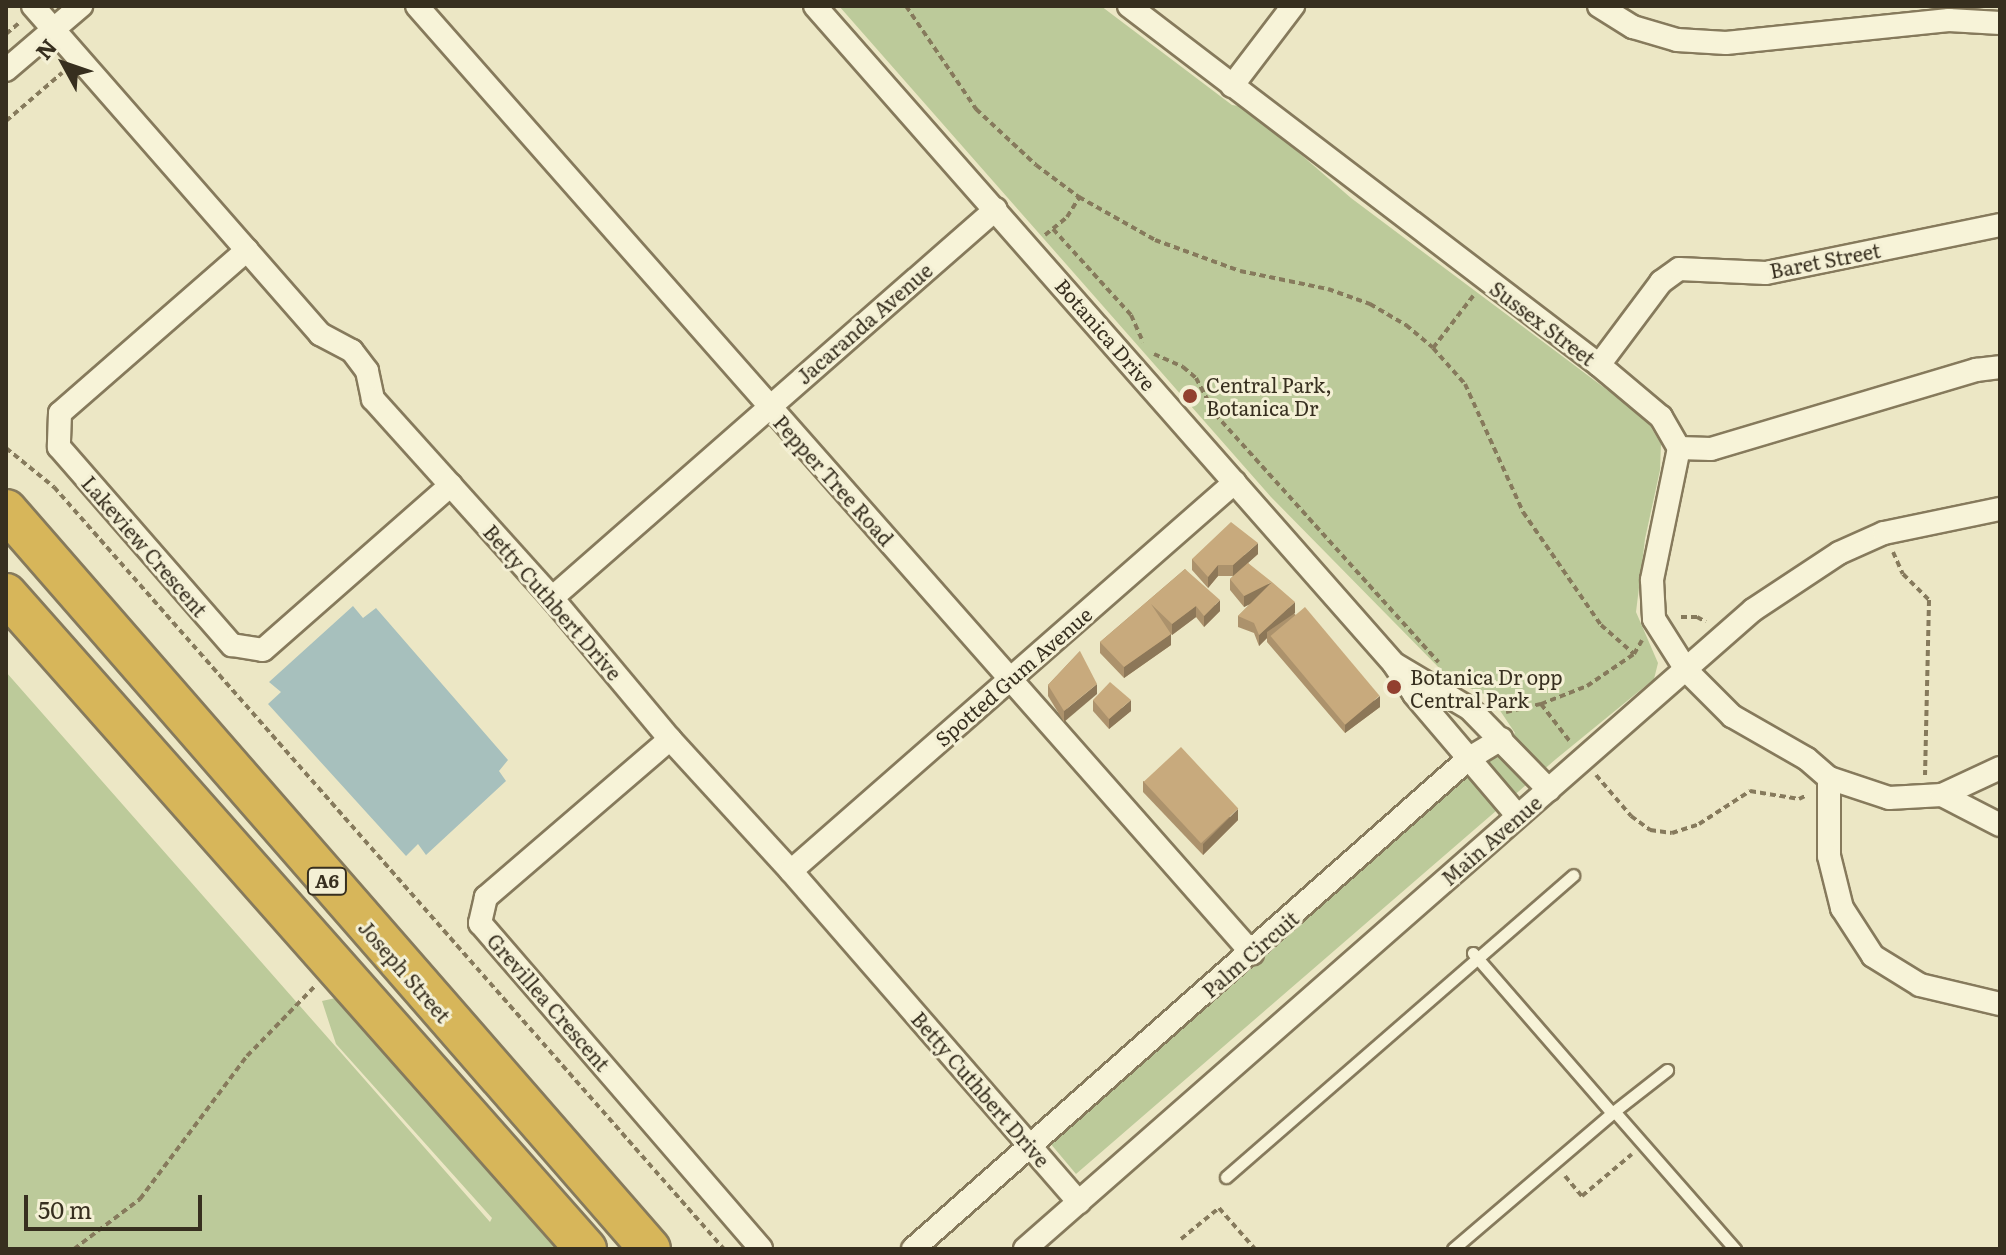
<!DOCTYPE html>
<html>
<head>
<meta charset="utf-8">
<style>
  body { margin:0 }
  #map { position:relative; width:2006px; height:1255px; overflow:hidden; background:#ece7c5; font-family:Literata,serif }
  div>[style] { position:absolute }
  .green>* { inset:0; background:#bcca9a }
  .water>* { inset:0; background:#a7c0bd }
  .path>* { height:4px; margin-top:-2px; transform-origin:0; background:repeating-linear-gradient(90deg,#867a5c 0 6px,transparent 0 10px) }
  .roads { filter:drop-shadow(2px 0 #867a5c) drop-shadow(-2px 0 #867a5c) drop-shadow(0 2px #867a5c) drop-shadow(0 -2px #867a5c) }
  .lane>* { height:11px; margin:-5.5px; padding:0 5.5px; transform-origin:5.5px; border-radius:5.5px; background:#f7f3d8 }
  .street>* { height:22px; margin:-11px; padding:0 11px; transform-origin:11px; border-radius:11px; background:#f7f3d8 }
  .highway>* { height:40px; margin:-20px; padding:0 20px; transform-origin:20px; border-radius:20px; background:#d7b65a }
  .wall>* { inset:0; background:#ac926c }
  .shaded-wall>* { inset:0; background:#8c7758 }
  .building>* { inset:0; background:#c8aa7d; transform-origin:0 0 }
  .dots>* { width:22px; height:22px; translate:-50% -50%; box-sizing:border-box; border:4px solid #f4f0d5; border-radius:50% }
  span { translate:-50% -50%; white-space:nowrap; text-align:center; line-height:1.15; -webkit-text-stroke:6px #f4f0d5; paint-order:stroke }
  .shield-label span { padding:2px 6px; background:#f4f0d5; border:2px solid; border-radius:6px; -webkit-text-stroke-width:0 }
  .shield-label { font-size:18px; color:#372f1f; font-weight:700 }
  .street-label { font-size:20px; color:#372f1f }
  .poi-label { font-size:20px; color:#372f1f }
  .left { translate:0 -50%; text-align:left }
  .frame { position:absolute; inset:0; border:8px solid #372f1f; pointer-events:none }
  .north { position:absolute; left:24px; top:24px; width:80px; height:80px; -webkit-text-stroke:6px #f4f0d5; paint-order:stroke; rotate:310deg; font-size:22px; font-weight:700; line-height:32px; text-align:center; color:#372f1f }
  .north::after { content:''; display:block; margin:auto; width:28px; height:36px; background:#372f1f; clip-path:polygon(50% 0,100% 100%,50% 72%,0 100%) }
  .scale { position:absolute; left:24px; top:1195px; width:178px; height:36px; box-sizing:border-box; border:4px solid #372f1f; border-top:0; padding-left:10px; font-size:24px; line-height:28px; white-space:nowrap; color:#372f1f; -webkit-text-stroke:6px #f4f0d5; paint-order:stroke }
</style>
</head>
<body>
<div id="map">
  <div class="green">
    <i style="clip-path:polygon(839px 6px,1101px 6px,1232px 105px,1246px 107px,1351px 198px,1646px 419px,1661px 444px,1660px 470px,1645px 539px,1636px 612px,1658px 663px,1654px 679px,1556px 759px,1076px 1174px,1050px 1143px,1515px 733px,1491px 697px,1451px 680px,1271px 497px)"></i>
    <i style="clip-path:polygon(6px 672px,490px 1222px,492px 1218px,336px 1044px,322px 1001px,340px 997px,566px 1249px,6px 1249px)"></i>
  </div>
  <div class="water">
    <i style="clip-path:polygon(353px 606px,363px 618px,376px 608px,508px 760px,499px 771px,506px 781px,426px 855px,418px 844px,406px 856px,268px 704px,281px 692px,269px 682px)"></i>
  </div>
  <div class="path">
    <i style="left:906px;top:6px;width:125px;rotate:55.8deg"></i>
    <i style="left:976px;top:109px;width:82px;rotate:43deg"></i>
    <i style="left:1036px;top:165px;width:54px;rotate:36.7deg"></i>
    <i style="left:1079px;top:197px;width:87px;rotate:29.5deg"></i>
    <i style="left:1155px;top:240px;width:90px;rotate:20deg"></i>
    <i style="left:1240px;top:271px;width:90px;rotate:11.6deg"></i>
    <i style="left:1328px;top:289px;width:45px;rotate:19.7deg"></i>
    <i style="left:1370px;top:304px;width:42px;rotate:30.3deg"></i>
    <i style="left:1406px;top:325px;width:35px;rotate:40deg"></i>
    <i style="left:1433px;top:348px;width:48px;rotate:48.4deg"></i>
    <i style="left:1465px;top:384px;width:141px;rotate:65.6deg"></i>
    <i style="left:1523px;top:512px;width:137px;rotate:55.4deg"></i>
    <i style="left:1601px;top:625px;width:44px;rotate:41.3deg"></i>
    <i style="left:6px;top:34px;width:17px;rotate:-40deg"></i>
    <i style="left:6px;top:121px;width:74px;rotate:-40.6deg"></i>
    <i style="left:1053px;top:229px;width:116px;rotate:47.8deg"></i>
    <i style="left:1131px;top:315px;width:30px;rotate:66deg"></i>
    <i style="left:1045px;top:235px;width:28px;rotate:-39deg"></i>
    <i style="left:1067px;top:217px;width:22px;rotate:-58deg"></i>
    <i style="left:1433px;top:348px;width:66px;rotate:-52.4deg"></i>
    <i style="left:1154px;top:354px;width:32px;rotate:24deg"></i>
    <i style="left:1183px;top:367px;width:17px;rotate:40deg"></i>
    <i style="left:1196px;top:378px;width:41px;rotate:62.2deg"></i>
    <i style="left:1215px;top:414px;width:334px;rotate:48deg"></i>
    <i style="left:6px;top:448px;width:62px;rotate:39.1deg"></i>
    <i style="left:54px;top:487px;width:1015px;rotate:48.68deg"></i>
    <i style="left:1893px;top:552px;width:24px;rotate:66deg"></i>
    <i style="left:1903px;top:574px;width:37px;rotate:45deg"></i>
    <i style="left:1929px;top:600px;width:175px;rotate:91.3deg"></i>
    <i style="left:1681px;top:617px;width:16px"></i>
    <i style="left:1697px;top:617px;width:10px;rotate:29deg"></i>
    <i style="left:1541px;top:704px;width:49px;rotate:52.4deg"></i>
    <i style="left:1506px;top:712px;width:36px;rotate:-13deg"></i>
    <i style="left:1541px;top:704px;width:49px;rotate:-21.4deg"></i>
    <i style="left:1587px;top:686px;width:57px;rotate:-34.2deg"></i>
    <i style="left:1634px;top:654px;width:16px;rotate:-60deg"></i>
    <i style="left:1596px;top:775px;width:54px;rotate:49.5deg"></i>
    <i style="left:1631px;top:816px;width:24px;rotate:36deg"></i>
    <i style="left:1650px;top:830px;width:22px;rotate:8deg"></i>
    <i style="left:1672px;top:833px;width:28px;rotate:-18deg"></i>
    <i style="left:1699px;top:824px;width:61px;rotate:-32.9deg"></i>
    <i style="left:1750px;top:791px;width:50px;rotate:9.3deg"></i>
    <i style="left:1799px;top:799px;width:9px;rotate:-27deg"></i>
    <i style="left:1565px;top:1176px;width:26px;rotate:50deg"></i>
    <i style="left:1582px;top:1196px;width:65px;rotate:-40deg"></i>
    <i style="left:1181px;top:1239px;width:49px;rotate:-39.2deg"></i>
    <i style="left:1219px;top:1208px;width:55px;rotate:48.7deg"></i>
    <i style="left:74px;top:1249px;width:83px;rotate:-37.1deg"></i>
    <i style="left:140px;top:1199px;width:179px;rotate:-53.2deg"></i>
    <i style="left:247px;top:1056px;width:96px;rotate:-45.8deg"></i>
  </div>
  <div class="roads">
    <div class="lane">
      <i style="left:1614px;top:1111px;width:184px;rotate:48.8deg"></i>
      <i style="left:1612px;top:1113px;width:70px;rotate:-38deg"></i>
      <i style="left:1226px;top:1177px;width:460px;rotate:-41deg"></i>
      <i style="left:1453px;top:1249px;width:209px;rotate:-40.5deg"></i>
      <i style="left:1612px;top:1113px;width:212px;rotate:-131deg"></i>
    </div>
    <div class="street">
      <i style="left:33px;top:6px;width:436px;rotate:48.8deg"></i>
      <i style="left:320px;top:334px;width:36px;rotate:28deg"></i>
      <i style="left:352px;top:351px;width:25px;rotate:53deg"></i>
      <i style="left:367px;top:371px;width:29px;rotate:78deg"></i>
      <i style="left:373px;top:399px;width:268px;rotate:48deg"></i>
      <i style="left:552px;top:598px;width:184px;rotate:50.1deg"></i>
      <i style="left:670px;top:739px;width:179px;rotate:47.5deg"></i>
      <i style="left:791px;top:871px;width:439px;rotate:49deg"></i>
      <i style="left:417px;top:6px;width:1263px;rotate:48.6deg"></i>
      <i style="left:815px;top:6px;width:876px;rotate:48.65deg"></i>
      <i style="left:1394px;top:664px;width:36px;rotate:56deg"></i>
      <i style="left:1414px;top:694px;width:160px;rotate:49.6deg"></i>
      <i style="left:1129px;top:6px;width:591px;rotate:37.37deg"></i>
      <i style="left:1599px;top:365px;width:81px;rotate:40deg"></i>
      <i style="left:1661px;top:417px;width:36px;rotate:60deg"></i>
      <i style="left:1599px;top:6px;width:40px;rotate:32deg"></i>
      <i style="left:1633px;top:27px;width:46px;rotate:16.5deg"></i>
      <i style="left:1677px;top:40px;width:49px;rotate:3.5deg"></i>
      <i style="left:1726px;top:43px;width:224px;rotate:-5.9deg"></i>
      <i style="left:1949px;top:20px;width:51px;rotate:3.4deg"></i>
      <i style="left:6px;top:70px;width:99px;rotate:-40.5deg"></i>
      <i style="left:1232px;top:86px;width:101px;rotate:-52.7deg"></i>
      <i style="left:247px;top:250px;width:248px;rotate:138.9deg"></i>
      <i style="left:60px;top:413px;width:34px;rotate:92deg"></i>
      <i style="left:59px;top:447px;width:263px;rotate:48.9deg"></i>
      <i style="left:232px;top:645px;width:31px;rotate:9deg"></i>
      <i style="left:263px;top:650px;width:250px;rotate:-41.3deg"></i>
      <i style="left:1599px;top:365px;width:104px;rotate:-53.2deg"></i>
      <i style="left:1661px;top:282px;width:22px;rotate:-36deg"></i>
      <i style="left:1679px;top:269px;width:87px;rotate:2.6deg"></i>
      <i style="left:1766px;top:273px;width:239px;rotate:-11.6deg"></i>
      <i style="left:1679px;top:448px;width:135px;rotate:101.6deg"></i>
      <i style="left:1652px;top:580px;width:39px;rotate:87deg"></i>
      <i style="left:1654px;top:619px;width:62px;rotate:57.6deg"></i>
      <i style="left:1687px;top:671px;width:64px;rotate:45deg"></i>
      <i style="left:1732px;top:716px;width:86px;rotate:29.8deg"></i>
      <i style="left:1807px;top:759px;width:29px;rotate:41deg"></i>
      <i style="left:1829px;top:778px;width:63px;rotate:18.4deg"></i>
      <i style="left:1889px;top:798px;width:53px;rotate:-3.2deg"></i>
      <i style="left:1942px;top:795px;width:64px;rotate:-25deg"></i>
      <i style="left:1679px;top:448px;width:32px;rotate:2deg"></i>
      <i style="left:1711px;top:449px;width:277px;rotate:-16.6deg"></i>
      <i style="left:1976px;top:370px;width:24px;rotate:-7deg"></i>
      <i style="left:552px;top:598px;width:590px;rotate:-41.22deg"></i>
      <i style="left:1396px;top:665px;width:86px;rotate:30.7deg"></i>
      <i style="left:1470px;top:709px;width:113px;rotate:45.7deg"></i>
      <i style="left:670px;top:739px;width:243px;rotate:139.3deg"></i>
      <i style="left:486px;top:897px;width:27px;rotate:103deg"></i>
      <i style="left:480px;top:923px;width:430px;rotate:49.2deg"></i>
      <i style="left:1829px;top:778px;width:78px;rotate:90deg"></i>
      <i style="left:1829px;top:856px;width:54px;rotate:76deg"></i>
      <i style="left:1842px;top:908px;width:57px;rotate:57.1deg"></i>
      <i style="left:1873px;top:956px;width:55px;rotate:31.7deg"></i>
      <i style="left:1920px;top:985px;width:82px;rotate:13.4deg"></i>
      <i style="left:1942px;top:795px;width:65px;rotate:27.3deg"></i>
      <i style="left:791px;top:871px;width:590px;rotate:-41.22deg"></i>
      <i style="left:913px;top:1249px;width:740px;rotate:-41.44deg"></i>
      <i style="left:1468px;top:759px;width:39px;rotate:-31deg"></i>
      <i style="left:1025px;top:1249px;width:969px;rotate:-41.27deg"></i>
      <i style="left:1753px;top:610px;width:103px;rotate:-33.5deg"></i>
      <i style="left:1839px;top:553px;width:49px;rotate:-24deg"></i>
      <i style="left:1884px;top:533px;width:118px;rotate:-11.7deg"></i>
    </div>
    <div class="highway">
      <i style="left:6px;top:510px;width:980px;rotate:48.93deg"></i>
      <i style="left:6px;top:594px;width:875px;rotate:48.48deg"></i>
    </div>
  </div>
  <div class="wall">
    <i style="clip-path:polygon(1258px 554px,1248px 563px,1380px 707px,1345px 733px,1267px 642px,1267px 638px,1259px 646px,1254px 633px,1238px 627px,1238px 616px,1250px 604px,1244px 607px,1230px 590px,1230px 579px,1233px 576px,1218px 576px,1208px 588px,1192px 570px,1192px 559px)"></i>
    <i style="clip-path:polygon(1185px 569px,1220px 611px,1204px 627px,1196px 617px,1172px 635px,1171px 634px,1171px 645px,1124px 678px,1100px 653px,1100px 642px)"></i>
    <i style="clip-path:polygon(1080px 651px,1064px 722px,1048px 696px,1048px 685px)"></i>
    <i style="clip-path:polygon(1093px 700px,1131px 711px,1109px 729px,1093px 711px)"></i>
    <i style="clip-path:polygon(1143px 781px,1238px 820px,1203px 855px,1143px 792px)"></i>
  </div>
  <div class="shaded-wall">
    <i style="clip-path:polygon(1258px 543px,1258px 554px,1233px 576px,1233px 565px)"></i>
    <i style="clip-path:polygon(1218px 565px,1218px 576px,1208px 588px,1208px 577px)"></i>
    <i style="clip-path:polygon(1272px 582px,1272px 593px,1244px 607px,1244px 596px)"></i>
    <i style="clip-path:polygon(1220px 600px,1220px 611px,1204px 627px,1204px 616px)"></i>
    <i style="clip-path:polygon(1295px 602px,1295px 613px,1267px 632px,1267px 638px,1259px 646px,1259px 635px)"></i>
    <i style="clip-path:polygon(1196px 606px,1196px 617px,1172px 635px,1172px 624px)"></i>
    <i style="clip-path:polygon(1171px 634px,1171px 645px,1124px 678px,1124px 667px)"></i>
    <i style="clip-path:polygon(1097px 684px,1097px 694px,1064px 722px,1064px 711px)"></i>
    <i style="clip-path:polygon(1380px 696px,1380px 707px,1345px 733px,1345px 723px)"></i>
    <i style="clip-path:polygon(1131px 700px,1131px 711px,1109px 729px,1109px 719px)"></i>
    <i style="clip-path:polygon(1238px 809px,1238px 820px,1203px 855px,1203px 844px)"></i>
  </div>
  <div class="building">
    <i style="clip-path:polygon(1231px 522px,1258px 543px,1233px 565px,1218px 565px,1208px 577px,1192px 559px)"></i>
    <i style="clip-path:polygon(1248px 563px,1272px 582px,1295px 602px,1259px 635px,1254px 623px,1238px 616px,1272px 582px,1244px 596px,1230px 579px)"></i>
    <i style="clip-path:polygon(1185px 569px,1220px 600px,1204px 616px,1196px 606px,1172px 624px,1151px 604px,1171px 634px,1124px 667px,1100px 642px)"></i>
    <i style="left:1305px;top:607px;width:116px;height:45px;rotate:50deg"></i>
    <i style="clip-path:polygon(1080px 651px,1097px 684px,1064px 711px,1048px 685px)"></i>
    <i style="clip-path:polygon(1110px 682px,1131px 700px,1109px 719px,1093px 700px)"></i>
    <i style="left:1181px;top:747px;width:84px;height:51px;rotate:47deg"></i>
  </div>
  <div class="dots">
    <i style="left:1190px;top:396px;background:#92402f"></i>
    <i style="left:1394px;top:687px;background:#92402f"></i>
  </div>
  <div class="shield-label">
    <span style="left:327px;top:881px">A6</span>
  </div>
  <div class="street-label">
    <span style="left:1825px;top:260px;rotate:-11deg">Baret Street</span>
    <span style="left:864px;top:323px;rotate:-41deg">Jacaranda Avenue</span>
    <span style="left:1543px;top:323px;rotate:37deg">Sussex Street</span>
    <span style="left:1106px;top:334px;rotate:49deg">Botanica Drive</span>
    <span style="left:834px;top:480px;rotate:48deg">Pepper Tree Road</span>
    <span style="left:145px;top:546px;rotate:49deg">Lakeview Crescent</span>
    <span style="left:553px;top:602px;rotate:49deg">Betty Cuthbert Drive</span>
    <span style="left:1013px;top:676px;rotate:-41deg">Spotted Gum Avenue</span>
    <span style="left:1491px;top:840px;rotate:-41deg">Main Avenue</span>
    <span style="left:1250px;top:954px;rotate:-41deg">Palm Circuit</span>
    <span style="left:405px;top:971px;rotate:49deg">Joseph Street</span>
    <span style="left:549px;top:1002px;rotate:49deg">Grevillea Crescent</span>
    <span style="left:981px;top:1089px;rotate:49deg">Betty Cuthbert Drive</span>
  </div>
  <div class="poi-label">
    <span class="left" style="left:1206px;top:396px">Central Park,<br>Botanica Dr</span>
    <span class="left" style="left:1410px;top:688px">Botanica Dr opp<br>Central Park</span>
  </div>
  <div class="frame"></div>
  <div class="north">N</div>
  <div class="scale">50 m</div>
</div>
</body>
</html>
